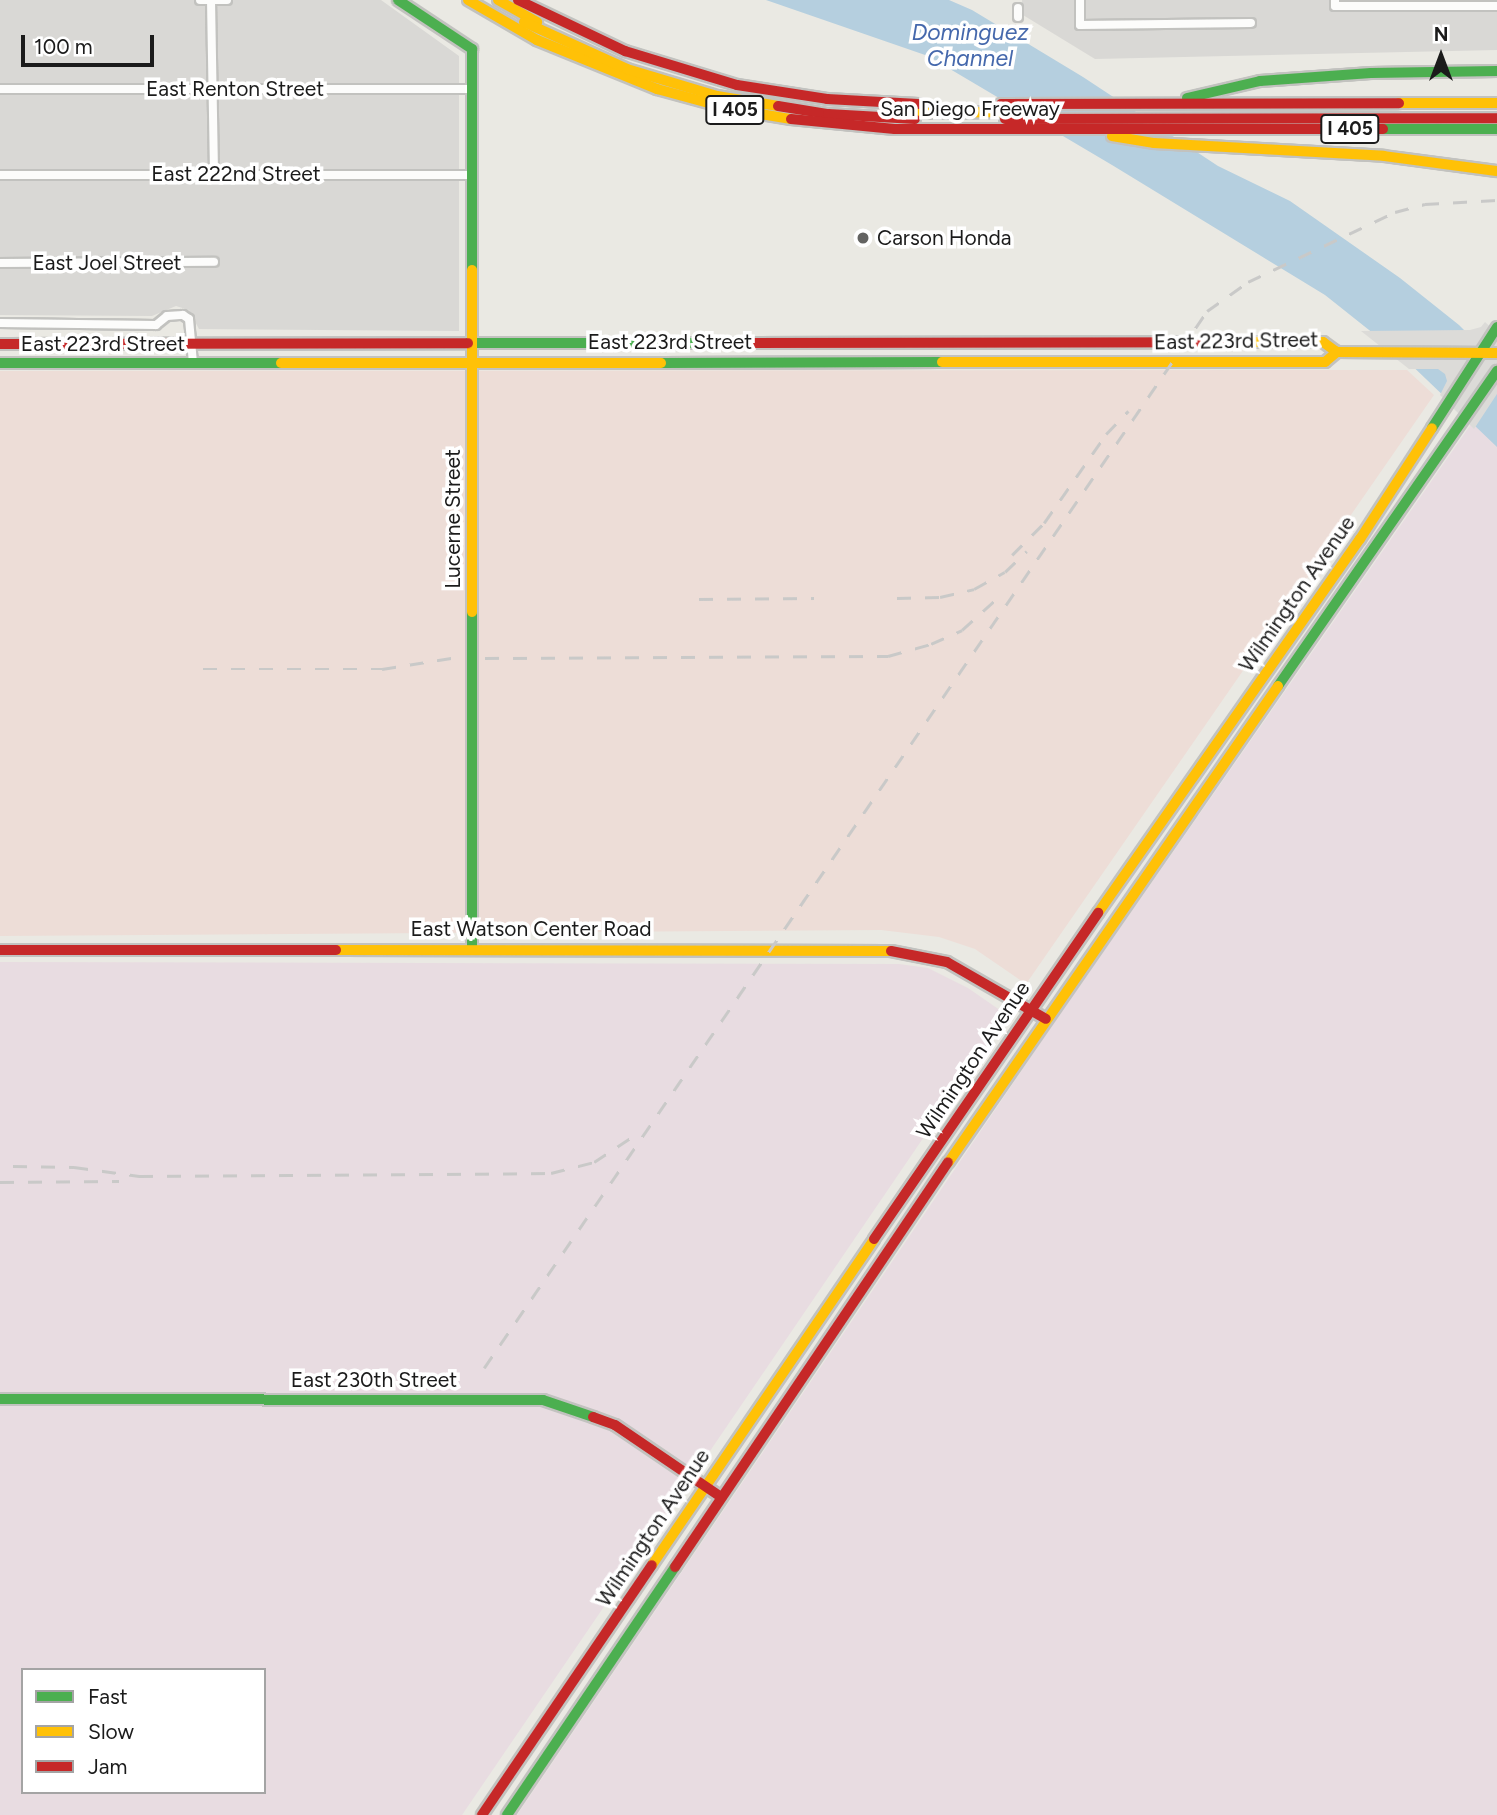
<!DOCTYPE html>
<html>
<head>
<meta charset="utf-8">
<style>
  body { margin:0 }
  #map { position:relative; width:1497px; height:1815px; overflow:hidden; background:#eae9e3; font-family:Figtree,sans-serif }
  div>[style] { position:absolute }
  .residential>* { inset:0; background:#d9d8d5 }
  .commercial>* { inset:0; background:#edddd7 }
  .industrial>* { inset:0; background:#e8dce1 }
  .water>* { inset:0; background:#b5cfdf }
  .pier>* { inset:0; background:#dcdbd8 }
  .roads { filter:drop-shadow(2px 0 #c2c2bf) drop-shadow(-2px 0 #c2c2bf) drop-shadow(0 2px #c2c2bf) drop-shadow(0 -2px #c2c2bf) }
  .street>* { height:8px; margin:-4px; padding:0 4px; transform-origin:4px; border-radius:4px; background:#fcfcfb }
  .fast>* { height:10px; margin:-5px; padding:0 5px; transform-origin:5px; border-radius:5px; background:#4caf50 }
  .slow>* { height:10px; margin:-5px; padding:0 5px; transform-origin:5px; border-radius:5px; background:#ffc107 }
  .jam>* { height:10px; margin:-5px; padding:0 5px; transform-origin:5px; border-radius:5px; background:#c62828 }
  .rail>* { height:2.5px; margin-top:-1.25px; transform-origin:0; background:repeating-linear-gradient(90deg,#c9c9c8 0 14px,transparent 0 28px) }
  .dots>* { width:19px; height:19px; translate:-50% -50%; box-sizing:border-box; border:4px solid #fff; border-radius:50% }
  span { translate:-50% -50%; white-space:nowrap; text-align:center; line-height:1.15; -webkit-text-stroke:7px #fff; paint-order:stroke }
  .shield-label span { padding:2px 5px; background:#fff; border:2px solid; border-radius:5px; -webkit-text-stroke-width:0 }
  .shield-label { font-size:19px; color:#1b1b1b; font-weight:700 }
  .street-label { font-size:21px; color:#1b1b1b }
  .poi-label { font-size:21px; color:#1b1b1b }
  .left { translate:0 -50%; text-align:left }
  .water-label { font-size:23px; color:#4568ac; font-style:italic }
  .legend { position:absolute; left:21px; top:1668px; width:245px; height:126px; box-sizing:border-box; background:#fff; border:2px solid #a4a4a4; margin:0; padding:9px 12px; list-style:none; font-size:21px; color:#1b1b1b }
  .legend li { display:flex; align-items:center; gap:14px; height:35px }
  .legend b { width:35px; border:2px solid #a4a4a4 }
  .north { position:absolute; left:1406px; top:21px; width:70px; height:70px; -webkit-text-stroke:5px #fff; paint-order:stroke; rotate:0deg; font-size:19px; font-weight:700; line-height:28px; text-align:center; color:#1b1b1b }
  .north::after { content:''; display:block; margin:auto; width:24px; height:32px; background:#1b1b1b; clip-path:polygon(50% 0,100% 100%,50% 72%,0 100%) }
  .scale { position:absolute; left:21px; top:35px; width:133px; height:32px; box-sizing:border-box; border:4px solid #1b1b1b; border-top:0; padding-left:9px; font-size:21px; line-height:24px; white-space:nowrap; color:#1b1b1b; -webkit-text-stroke:5px #fff; paint-order:stroke }
</style>
</head>
<body>
<div id="map">
  <div class="residential">
    <i style="clip-path:polygon(0 0,381px 0,459px 56px,459px 331px,199px 329px,189px 310px,176px 306px,152px 316px,0 315px)"></i>
    <i style="clip-path:polygon(1022px 0,1497px 0,1497px 50px,1095px 59px,1023px 15px)"></i>
  </div>
  <div class="commercial">
    <i style="clip-path:polygon(1407px 370px,1434px 395px,1026px 984px,975px 949px,939px 937px,881px 930px,0 936px,0 371px)"></i>
  </div>
  <div class="industrial">
    <i style="clip-path:polygon(1497px 387px,1497px 1815px,517px 1815px,1058px 1017px)"></i>
    <i style="clip-path:polygon(evenodd,0 962px,899px 964px,928px 968px,968px 988px,1007px 1015px,462px 1815px,0 1815px,0 962px,23px 1670px,264px 1670px,264px 1792px,23px 1792px,23px 1670px)"></i>
  </div>
  <div class="water">
    <i style="clip-path:polygon(766px 0,949px 0,972px 10px,1083px 77px,1218px 166px,1290px 201px,1400px 278px,1459px 325px,1497px 363px,1497px 447px,1403px 357px,1325px 295px,1112px 165px,928px 56px)"></i>
  </div>
  <div class="pier">
    <i style="clip-path:polygon(1485px 322px,1497px 333px,1497px 394px,1474px 429px,1440px 395px,1447px 381px,1445px 374px,1438px 369px,1409px 369px,1361px 331px,1470px 330px,1481px 327px)"></i>
  </div>
  <div class="roads">
    <div class="street">
      <i style="left:200px;top:0;width:27px"></i>
      <i style="left:211px;top:0;width:174px;rotate:89deg"></i>
      <i style="left:1080px;top:0;width:25px;rotate:90deg"></i>
      <i style="left:1080px;top:25px;width:171px;rotate:-0.7deg"></i>
      <i style="left:1335px;top:0;width:6px;rotate:90deg"></i>
      <i style="left:1335px;top:6px;width:162px"></i>
      <i style="left:1018px;top:8px;width:9px;rotate:90deg"></i>
      <i style="left:0;top:89px;width:471px"></i>
      <i style="left:0;top:175px;width:471px"></i>
      <i style="left:0;top:263px;width:214px;rotate:-0.3deg"></i>
      <i style="left:0;top:323px;width:156px;rotate:0.7deg"></i>
      <i style="left:156px;top:325px;width:14px;rotate:-39deg"></i>
      <i style="left:167px;top:316px;width:16px;rotate:-4deg"></i>
      <i style="left:183px;top:315px;width:7px;rotate:34deg"></i>
      <i style="left:189px;top:319px;width:44px;rotate:84.8deg"></i>
    </div>
    <div class="fast">
      <i style="left:398px;top:0;width:89px;rotate:33.5deg"></i>
      <i style="left:472px;top:49px;width:221px;rotate:90deg"></i>
      <i style="left:1187px;top:98px;width:75px;rotate:-13.1deg"></i>
      <i style="left:1260px;top:81px;width:111px;rotate:-4.1deg"></i>
      <i style="left:1371px;top:73px;width:126px;rotate:-0.9deg"></i>
      <i style="left:1383px;top:129px;width:114px"></i>
      <i style="left:468px;top:343px;width:281px"></i>
      <i style="left:0;top:363px;width:281px"></i>
      <i style="left:661px;top:363px;width:281px;rotate:-0.2deg"></i>
      <i style="left:1432px;top:428px;width:120px;rotate:-57.2deg"></i>
      <i style="left:472px;top:612px;width:337px;rotate:90deg"></i>
      <i style="left:1278px;top:686px;width:384px;rotate:-55.2deg"></i>
      <i style="left:0;top:1399px;width:543px;rotate:0.11deg"></i>
      <i style="left:543px;top:1400px;width:53px;rotate:18.8deg"></i>
      <i style="left:507px;top:1815px;width:300px;rotate:-55.9deg"></i>
    </div>
    <div class="slow">
      <i style="left:468px;top:0;width:80px;rotate:30.1deg"></i>
      <i style="left:537px;top:40px;width:130px;rotate:22.2deg"></i>
      <i style="left:657px;top:89px;width:77px;rotate:15.1deg"></i>
      <i style="left:731px;top:109px;width:61px;rotate:9.5deg"></i>
      <i style="left:498px;top:0;width:45px;rotate:29.4deg"></i>
      <i style="left:524px;top:22px;width:113px;rotate:24.5deg"></i>
      <i style="left:627px;top:69px;width:94px;rotate:16.7deg"></i>
      <i style="left:717px;top:96px;width:62px;rotate:9.3deg"></i>
      <i style="left:1399px;top:103px;width:98px"></i>
      <i style="left:903px;top:113px;width:113px;rotate:-0.5deg"></i>
      <i style="left:1112px;top:136px;width:43px;rotate:9.5deg"></i>
      <i style="left:1154px;top:143px;width:230px;rotate:3.2deg"></i>
      <i style="left:1384px;top:156px;width:114px;rotate:7.6deg"></i>
      <i style="left:472px;top:270px;width:342px;rotate:90deg"></i>
      <i style="left:1225px;top:342px;width:98px"></i>
      <i style="left:1323px;top:342px;width:17px;rotate:36deg"></i>
      <i style="left:1337px;top:352px;width:160px;rotate:0.4deg"></i>
      <i style="left:942px;top:362px;width:383px"></i>
      <i style="left:1325px;top:362px;width:16px;rotate:-40deg"></i>
      <i style="left:281px;top:363px;width:380px"></i>
      <i style="left:1098px;top:913px;width:457px;rotate:-55deg"></i>
      <i style="left:1360px;top:539px;width:132px;rotate:-57deg"></i>
      <i style="left:336px;top:950px;width:555px;rotate:0.1deg"></i>
      <i style="left:948px;top:1163px;width:580px;rotate:-55.32deg"></i>
      <i style="left:652px;top:1565px;width:394px;rotate:-55.7deg"></i>
    </div>
    <div class="jam">
      <i style="left:518px;top:0;width:119px;rotate:25.5deg"></i>
      <i style="left:625px;top:51px;width:117px;rotate:16.9deg"></i>
      <i style="left:737px;top:85px;width:91px;rotate:8.8deg"></i>
      <i style="left:827px;top:99px;width:91px;rotate:3.1deg"></i>
      <i style="left:1001px;top:104px;width:398px;rotate:-0.1deg"></i>
      <i style="left:778px;top:106px;width:51px;rotate:9.1deg"></i>
      <i style="left:828px;top:114px;width:87px;rotate:3.3deg"></i>
      <i style="left:791px;top:119px;width:104px;rotate:5.5deg"></i>
      <i style="left:895px;top:129px;width:488px"></i>
      <i style="left:1005px;top:119px;width:492px;rotate:-0.1deg"></i>
      <i style="left:749px;top:343px;width:476px;rotate:-0.1deg"></i>
      <i style="left:0;top:344px;width:468px;rotate:-0.1deg"></i>
      <i style="left:0;top:950px;width:336px"></i>
      <i style="left:891px;top:951px;width:57px;rotate:11.1deg"></i>
      <i style="left:947px;top:962px;width:114px;rotate:29.9deg"></i>
      <i style="left:874px;top:1239px;width:396px;rotate:-55.5deg"></i>
      <i style="left:593px;top:1417px;width:23px;rotate:20deg"></i>
      <i style="left:615px;top:1425px;width:128px;rotate:34.2deg"></i>
      <i style="left:675px;top:1567px;width:488px;rotate:-56deg"></i>
      <i style="left:482px;top:1815px;width:302px;rotate:-55.8deg"></i>
    </div>
  </div>
  <div class="rail">
    <i style="left:1012px;top:555px;width:45px;rotate:-45deg"></i>
    <i style="left:1044px;top:523px;width:108px;rotate:-55.1deg"></i>
    <i style="left:1106px;top:434px;width:32px;rotate:-46deg"></i>
    <i style="left:897px;top:598px;width:43px;rotate:-1.3deg"></i>
    <i style="left:940px;top:597px;width:35px;rotate:-13deg"></i>
    <i style="left:974px;top:589px;width:35px;rotate:-29deg"></i>
    <i style="left:1005px;top:572px;width:30px;rotate:-44deg"></i>
    <i style="left:699px;top:599px;width:115px;rotate:-0.5deg"></i>
    <i style="left:485px;top:658px;width:403px;rotate:-0.3deg"></i>
    <i style="left:888px;top:656px;width:45px;rotate:-15.6deg"></i>
    <i style="left:931px;top:644px;width:34px;rotate:-24deg"></i>
    <i style="left:962px;top:630px;width:55px;rotate:-42.1deg"></i>
    <i style="left:203px;top:669px;width:179px"></i>
    <i style="left:382px;top:669px;width:70px;rotate:-9.1deg"></i>
    <i style="left:13px;top:1166px;width:61px;rotate:0.9deg"></i>
    <i style="left:74px;top:1167px;width:66px;rotate:7.9deg"></i>
    <i style="left:139px;top:1176px;width:412px;rotate:-0.4deg"></i>
    <i style="left:551px;top:1173px;width:44px;rotate:-14.3deg"></i>
    <i style="left:594px;top:1162px;width:53px;rotate:-33.4deg"></i>
    <i style="left:0;top:1182px;width:119px;rotate:-0.5deg"></i>
    <i style="left:484px;top:1368px;width:1281px;rotate:-55.63deg"></i>
    <i style="left:1207px;top:311px;width:50px;rotate:-35.3deg"></i>
    <i style="left:1248px;top:282px;width:163px;rotate:-25.5deg"></i>
    <i style="left:1395px;top:212px;width:31px;rotate:-15deg"></i>
    <i style="left:1425px;top:204px;width:72px;rotate:-3.2deg"></i>
  </div>
  <div class="dots">
    <i style="left:863px;top:238px;background:#636361"></i>
  </div>
  <div class="shield-label">
    <span style="left:735px;top:110px">I 405</span>
    <span style="left:1350px;top:129px">I 405</span>
  </div>
  <div class="street-label">
    <span style="left:235px;top:89px">East Renton Street</span>
    <span style="left:970px;top:109px">San Diego Freeway</span>
    <span style="left:236px;top:174px">East 222nd Street</span>
    <span style="left:107px;top:263px">East Joel Street</span>
    <span style="left:1236px;top:341px;rotate:-1deg">East 223rd Street</span>
    <span style="left:670px;top:342px">East 223rd Street</span>
    <span style="left:103px;top:344px">East 223rd Street</span>
    <span style="left:453px;top:519px;rotate:-90deg">Lucerne Street</span>
    <span style="left:1297px;top:594px;rotate:-55deg">Wilmington Avenue</span>
    <span style="left:531px;top:929px">East Watson Center Road</span>
    <span style="left:973px;top:1060px;rotate:-56deg">Wilmington Avenue</span>
    <span style="left:374px;top:1380px">East 230th Street</span>
    <span style="left:653px;top:1528px;rotate:-56deg">Wilmington Avenue</span>
  </div>
  <div class="poi-label">
    <span class="left" style="left:877px;top:238px">Carson Honda</span>
  </div>
  <div class="water-label">
    <span style="left:970px;top:45px">Dominguez<br>Channel</span>
  </div>
  <ul class="legend">
  <li><b style="height:9px;background:#4caf50"></b>Fast</li>
  <li><b style="height:9px;background:#ffc107"></b>Slow</li>
  <li><b style="height:9px;background:#c62828"></b>Jam</li>
  </ul>
  <div class="north">N</div>
  <div class="scale">100 m</div>
</div>
</body>
</html>
